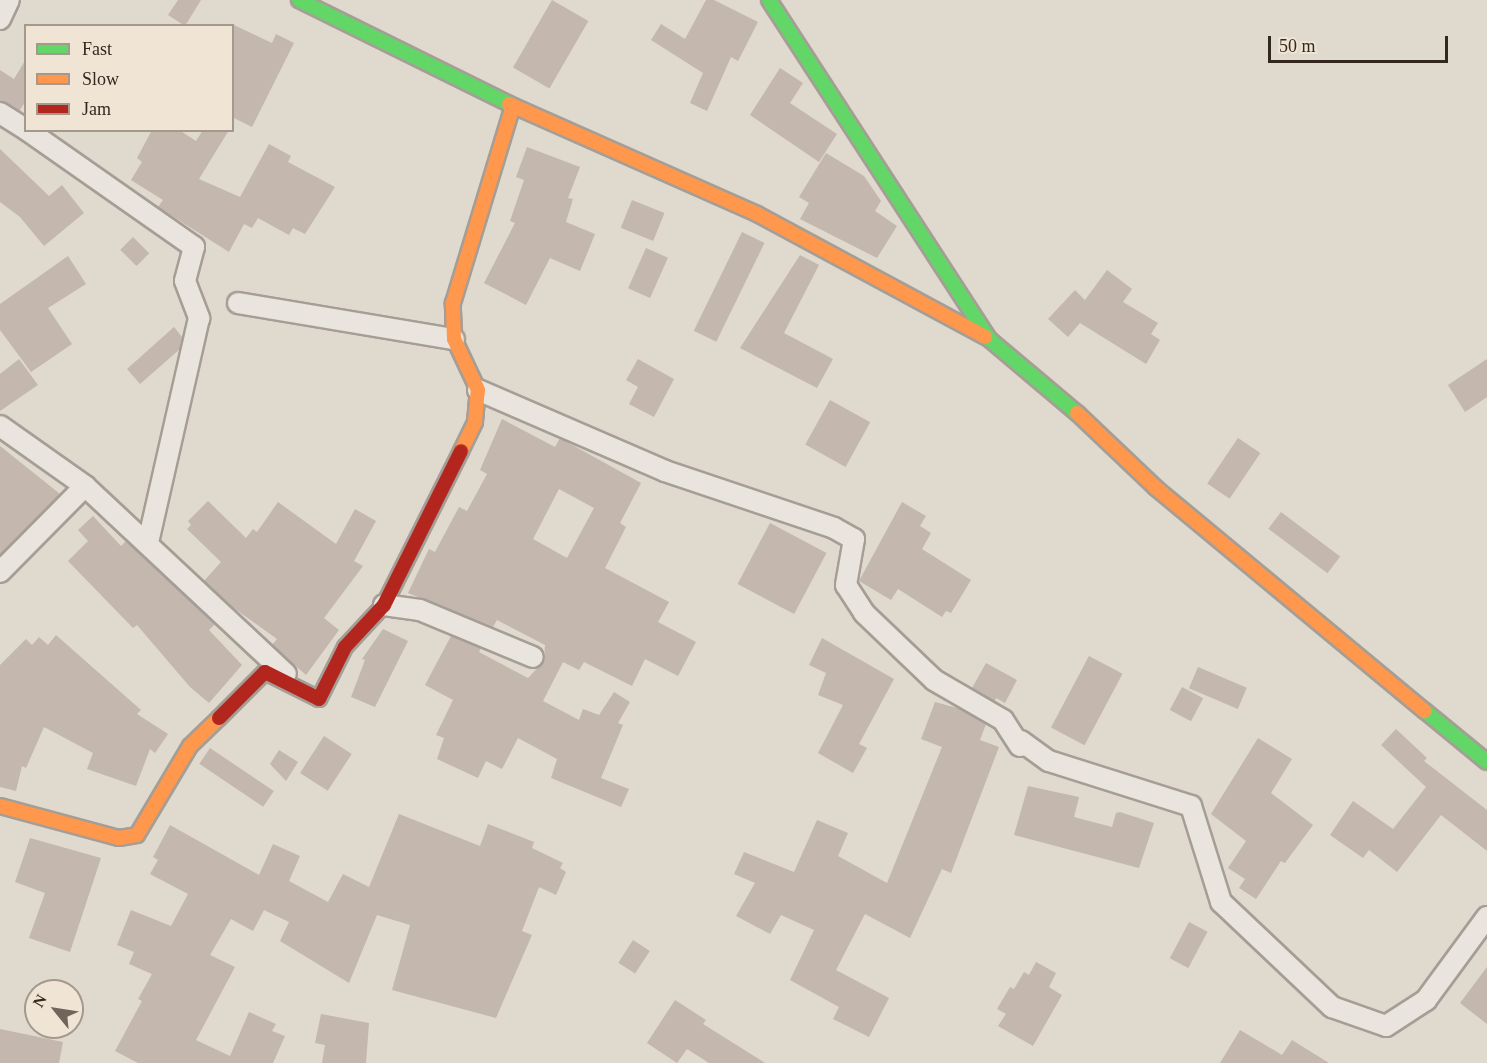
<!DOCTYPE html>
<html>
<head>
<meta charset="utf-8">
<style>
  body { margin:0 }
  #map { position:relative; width:1487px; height:1063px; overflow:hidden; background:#e0d9cd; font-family:"Times New Roman",serif }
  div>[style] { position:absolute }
  .building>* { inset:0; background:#c3b7ae; transform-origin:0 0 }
  .roads { filter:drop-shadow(2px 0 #a59e96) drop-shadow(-2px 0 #a59e96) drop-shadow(0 2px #a59e96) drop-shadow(0 -2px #a59e96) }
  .street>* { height:20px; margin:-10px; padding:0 10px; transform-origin:10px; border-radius:10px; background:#e9e4dd }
  .fast>* { height:14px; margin:-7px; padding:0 7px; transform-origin:7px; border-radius:7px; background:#63d668 }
  .slow>* { height:14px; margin:-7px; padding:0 7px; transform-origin:7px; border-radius:7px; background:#ff974d }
  .jam>* { height:14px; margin:-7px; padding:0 7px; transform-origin:7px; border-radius:7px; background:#b3261e }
  span { translate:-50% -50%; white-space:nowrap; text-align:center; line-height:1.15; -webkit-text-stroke:5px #f0e5d4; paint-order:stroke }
  .legend { position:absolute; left:24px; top:24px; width:210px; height:108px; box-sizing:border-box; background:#f0e5d4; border:2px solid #a4998c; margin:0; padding:8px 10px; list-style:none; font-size:18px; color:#33271f }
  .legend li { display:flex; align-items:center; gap:12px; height:30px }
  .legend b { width:30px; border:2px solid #a4998c }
  .north { position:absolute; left:24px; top:979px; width:60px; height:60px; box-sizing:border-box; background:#f0e5d4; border:2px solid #a4998c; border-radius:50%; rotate:300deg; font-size:16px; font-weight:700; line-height:24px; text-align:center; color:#33271f }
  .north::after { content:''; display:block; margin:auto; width:21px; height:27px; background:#70655c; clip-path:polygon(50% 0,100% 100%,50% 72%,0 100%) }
  .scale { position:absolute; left:1268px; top:36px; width:180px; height:27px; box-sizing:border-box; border:3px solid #33271f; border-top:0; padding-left:8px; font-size:18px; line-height:21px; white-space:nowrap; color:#33271f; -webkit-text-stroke:4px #f0e5d4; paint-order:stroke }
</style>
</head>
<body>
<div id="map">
  <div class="building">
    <i style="clip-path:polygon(178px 0,201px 0,185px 26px,168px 15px)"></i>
    <i style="left:552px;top:0;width:42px;height:78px;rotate:30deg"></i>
    <i style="clip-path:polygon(706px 0,714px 0,758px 22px,738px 61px,731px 57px,707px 111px,690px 103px,703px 73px,651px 40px,661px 24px,685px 39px)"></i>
    <i style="clip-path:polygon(232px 24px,272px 43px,276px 34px,294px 43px,252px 127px,232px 117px)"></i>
    <i style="clip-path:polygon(26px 59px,26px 101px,19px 111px,0 101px,0 70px,14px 79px)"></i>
    <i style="clip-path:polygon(780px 68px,803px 83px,790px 103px,837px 134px,819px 162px,750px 115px)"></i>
    <i style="clip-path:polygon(152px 130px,179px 130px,196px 141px,203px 130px,229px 130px,199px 179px,240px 197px,269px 144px,291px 156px,288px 162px,335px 187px,305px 234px,293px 228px,289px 235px,258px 218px,252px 228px,244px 224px,229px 252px,158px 207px,163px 200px,131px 180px,142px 162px,137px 158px)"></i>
    <i style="clip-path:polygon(527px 147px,580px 167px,568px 198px,573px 199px,566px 222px,595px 234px,580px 271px,550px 258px,526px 305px,484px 283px,515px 223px,510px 221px,524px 180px,516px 177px)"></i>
    <i style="clip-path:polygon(0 149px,49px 196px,62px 185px,84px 213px,44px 246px,20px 217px,0 202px)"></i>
    <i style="clip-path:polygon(826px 153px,864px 176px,881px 201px,875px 211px,897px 226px,877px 258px,800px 219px,809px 203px,799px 197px)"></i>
    <i style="left:632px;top:200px;width:35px;height:30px;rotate:22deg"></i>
    <i style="left:742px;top:232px;width:25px;height:110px;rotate:26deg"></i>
    <i style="left:133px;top:237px;width:23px;height:18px;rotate:45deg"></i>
    <i style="left:646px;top:248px;width:24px;height:44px;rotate:24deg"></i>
    <i style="clip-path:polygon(800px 255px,819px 265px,784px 333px,833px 359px,817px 388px,740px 348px)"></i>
    <i style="clip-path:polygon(68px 256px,86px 284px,48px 308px,72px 344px,31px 372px,0 330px,0 304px)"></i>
    <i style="clip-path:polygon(1107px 270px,1132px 289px,1123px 302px,1158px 323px,1151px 334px,1160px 340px,1146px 364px,1080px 323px,1068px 337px,1048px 319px,1075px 290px,1085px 300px)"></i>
    <i style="clip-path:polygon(174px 327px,182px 337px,180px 349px,140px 384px,127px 369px)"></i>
    <i style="clip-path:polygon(19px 359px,38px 385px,0 411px,0 374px)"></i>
    <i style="clip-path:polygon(638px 359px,674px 379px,654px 417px,629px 404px,638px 387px,626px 380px)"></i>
    <i style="clip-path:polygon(1487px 359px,1487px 397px,1465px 412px,1448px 385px)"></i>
    <i style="left:830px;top:400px;width:46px;height:51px;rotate:29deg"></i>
    <i style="clip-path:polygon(evenodd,502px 419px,555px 447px,560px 438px,567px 442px,641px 483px,620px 523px,626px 527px,605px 568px,669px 602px,658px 622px,696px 642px,678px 676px,645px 659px,632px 686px,584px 662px,579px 670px,563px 662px,543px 701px,579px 720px,583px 709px,599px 715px,614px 692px,630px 702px,618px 723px,623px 725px,601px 778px,629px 789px,621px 807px,551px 778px,557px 759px,518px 738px,502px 769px,486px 761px,478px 778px,437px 759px,444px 738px,436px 735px,453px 700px,425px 685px,451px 636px,481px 648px,479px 652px,528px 678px,544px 661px,545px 645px,497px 620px,493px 627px,408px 593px,429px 549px,435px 552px,459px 507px,467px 511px,487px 474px,480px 470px,502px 419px,559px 489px,594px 508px,567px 558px,533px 539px,559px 489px)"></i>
    <i style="left:1238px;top:438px;width:27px;height:55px;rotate:34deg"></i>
    <i style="clip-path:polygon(0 446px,60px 494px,0 555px)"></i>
    <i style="clip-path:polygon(208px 501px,246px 538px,253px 529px,257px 532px,278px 502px,336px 544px,355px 509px,376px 521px,354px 561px,363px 566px,324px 618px,339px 630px,306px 675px,272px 645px,277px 639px,231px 606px,204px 581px,221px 562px,187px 529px,191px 525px,188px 521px)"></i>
    <i style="clip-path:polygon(902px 502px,926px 516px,920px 526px,931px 533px,922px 549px,971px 580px,951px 613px,946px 611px,942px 617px,898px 589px,891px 600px,859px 581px)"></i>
    <i style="left:1281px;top:512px;width:74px;height:21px;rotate:37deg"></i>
    <i style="clip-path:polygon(93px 516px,121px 546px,126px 541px,215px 624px,209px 630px,242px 665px,209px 703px,190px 687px,137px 625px,133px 628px,68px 561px,88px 541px,78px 530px)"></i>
    <i style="left:770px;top:523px;width:64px;height:69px;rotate:28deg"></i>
    <i style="clip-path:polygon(383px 629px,408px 641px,375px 707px,351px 697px,365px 660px,362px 659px)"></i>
    <i style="clip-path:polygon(56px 635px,141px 710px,137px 714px,168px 734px,155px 753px,150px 749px,136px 786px,87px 769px,93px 753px,44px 727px,26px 768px,22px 766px,16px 791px,0 787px,0 665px,26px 639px,32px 645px,39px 637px,48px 645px)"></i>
    <i style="clip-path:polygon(822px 638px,894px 679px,859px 744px,867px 748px,853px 773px,818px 753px,843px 705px,818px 695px,826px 673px,809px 665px)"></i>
    <i style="left:1089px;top:656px;width:38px;height:81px;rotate:28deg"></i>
    <i style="clip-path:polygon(986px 663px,1017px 680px,1005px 703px,996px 698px,995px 701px,972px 688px)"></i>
    <i style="left:1198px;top:667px;width:53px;height:23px;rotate:23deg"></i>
    <i style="left:1182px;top:687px;width:24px;height:26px;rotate:28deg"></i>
    <i style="clip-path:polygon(935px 702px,961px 709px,986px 724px,980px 740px,999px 747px,951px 873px,942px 869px,910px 938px,865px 914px,836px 970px,889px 998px,869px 1037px,833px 1019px,839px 1007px,790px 980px,814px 930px,781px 915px,770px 934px,736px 916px,755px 883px,734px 874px,744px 852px,794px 872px,817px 820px,848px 833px,838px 856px,887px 883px,942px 747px,921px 739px)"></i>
    <i style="clip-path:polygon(1396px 729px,1427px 758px,1424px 761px,1487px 810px,1487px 851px,1441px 815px,1397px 872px,1369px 850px,1363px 858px,1330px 835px,1353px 801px,1393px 829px,1426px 787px,1381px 745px)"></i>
    <i style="left:324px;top:736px;width:33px;height:44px;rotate:33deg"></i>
    <i style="clip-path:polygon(1258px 738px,1292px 759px,1271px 793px,1313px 825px,1285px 863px,1281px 861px,1256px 899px,1239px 888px,1245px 879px,1228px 868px,1246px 841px,1211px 814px)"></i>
    <i style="left:210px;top:748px;width:77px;height:19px;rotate:34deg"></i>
    <i style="clip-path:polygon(279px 750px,298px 762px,286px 781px,270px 764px)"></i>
    <i style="clip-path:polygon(1028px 786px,1079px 797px,1074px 817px,1112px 827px,1116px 813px,1120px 812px,1154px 823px,1139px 868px,1014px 835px)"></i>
    <i style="clip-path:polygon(399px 814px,480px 846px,488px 824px,534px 842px,532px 848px,563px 863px,560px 868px,566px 872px,556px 895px,539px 887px,522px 931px,532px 935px,496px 1018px,392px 990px,410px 925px,377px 915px,349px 983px,280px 941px,289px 922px,264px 910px,253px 931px,231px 919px,210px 955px,235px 967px,196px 1040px,230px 1056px,249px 1012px,276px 1024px,272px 1031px,285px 1036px,273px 1063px,138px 1063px,115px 1051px,142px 1001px,138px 999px,152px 974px,129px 964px,134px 952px,117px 945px,131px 910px,171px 926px,188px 894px,150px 874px,158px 860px,153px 857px,170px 825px,259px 875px,273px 844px,300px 856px,289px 881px,328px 902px,343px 874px,369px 887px)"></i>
    <i style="clip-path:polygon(30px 838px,101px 858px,70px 952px,29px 938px,45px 893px,15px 882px)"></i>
    <i style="left:1189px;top:922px;width:21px;height:41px;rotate:28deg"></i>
    <i style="left:633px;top:940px;width:20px;height:27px;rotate:33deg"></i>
    <i style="clip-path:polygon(1036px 962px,1056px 973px,1049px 987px,1062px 995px,1033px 1046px,998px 1026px,1006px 1014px,997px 1009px,1010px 987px,1014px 989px,1024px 972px,1029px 975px)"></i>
    <i style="clip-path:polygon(1487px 967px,1487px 1024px,1460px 1003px)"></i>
    <i style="clip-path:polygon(675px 1000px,706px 1020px,703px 1024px,765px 1063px,709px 1063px,687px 1049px,677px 1063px,647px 1043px)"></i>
    <i style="clip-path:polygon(321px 1014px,369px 1023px,366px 1063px,322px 1063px,325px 1045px,315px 1043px)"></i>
    <i style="clip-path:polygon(0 1029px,63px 1042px,59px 1063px,0 1063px)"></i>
    <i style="clip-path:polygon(1240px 1030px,1282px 1055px,1292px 1040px,1329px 1063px,1220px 1063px)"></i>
  </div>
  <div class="roads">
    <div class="street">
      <i style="left:0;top:19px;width:21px;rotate:-65deg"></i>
      <i style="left:0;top:113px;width:31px;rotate:32deg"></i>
      <i style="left:27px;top:130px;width:204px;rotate:35deg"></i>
      <i style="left:194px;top:247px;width:35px;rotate:105deg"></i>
      <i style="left:185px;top:281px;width:40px;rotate:69deg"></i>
      <i style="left:199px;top:318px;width:231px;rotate:102.8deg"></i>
      <i style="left:238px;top:303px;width:219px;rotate:9.5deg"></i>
      <i style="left:478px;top:390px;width:204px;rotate:23.4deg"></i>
      <i style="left:665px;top:471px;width:178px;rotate:18.6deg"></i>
      <i style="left:834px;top:528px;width:23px;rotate:29deg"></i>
      <i style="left:854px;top:539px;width:47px;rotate:99.9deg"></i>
      <i style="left:846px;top:585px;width:33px;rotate:57deg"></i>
      <i style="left:864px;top:613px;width:97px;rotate:43.7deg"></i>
      <i style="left:934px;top:680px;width:80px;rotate:30.1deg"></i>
      <i style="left:1003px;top:720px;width:31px;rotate:57deg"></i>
      <i style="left:0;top:426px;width:104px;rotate:35.2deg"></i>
      <i style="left:85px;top:486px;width:275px;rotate:43.1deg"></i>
      <i style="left:0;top:572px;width:121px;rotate:-45.3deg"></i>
      <i style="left:384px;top:605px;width:36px;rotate:8deg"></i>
      <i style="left:420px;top:610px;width:122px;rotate:22.6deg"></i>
      <i style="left:1021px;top:741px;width:34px;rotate:36deg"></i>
      <i style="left:1049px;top:761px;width:149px;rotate:17.6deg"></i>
      <i style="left:1191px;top:806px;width:101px;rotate:72.6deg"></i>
      <i style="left:1221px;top:902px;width:153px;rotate:43.4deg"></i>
      <i style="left:1332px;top:1007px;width:57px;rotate:19.4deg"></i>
      <i style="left:1386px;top:1026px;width:48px;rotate:-33deg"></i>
      <i style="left:1426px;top:1000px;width:103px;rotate:-53.7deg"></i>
    </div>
    <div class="fast">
      <i style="left:299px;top:0;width:234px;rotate:26.3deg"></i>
      <i style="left:769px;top:0;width:404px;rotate:57deg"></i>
      <i style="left:989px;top:339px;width:115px;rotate:40.1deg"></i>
      <i style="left:1425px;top:711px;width:80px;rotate:39.4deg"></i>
    </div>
    <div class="slow">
      <i style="left:509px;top:104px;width:271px;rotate:23.9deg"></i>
      <i style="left:757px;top:214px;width:259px;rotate:28.3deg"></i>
      <i style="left:1077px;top:413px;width:109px;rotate:43.5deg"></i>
      <i style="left:1156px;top:488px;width:349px;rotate:39.7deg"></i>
      <i style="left:461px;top:451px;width:32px;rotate:-64deg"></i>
      <i style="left:475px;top:422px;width:32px;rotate:-85deg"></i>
      <i style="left:478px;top:390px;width:56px;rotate:-115.2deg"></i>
      <i style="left:454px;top:339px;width:36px;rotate:-92deg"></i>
      <i style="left:453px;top:303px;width:206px;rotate:-73.1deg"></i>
      <i style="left:0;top:806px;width:123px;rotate:15.1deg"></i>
      <i style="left:119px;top:838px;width:18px;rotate:-9deg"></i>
      <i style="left:137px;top:835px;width:104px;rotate:-59.2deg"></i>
      <i style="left:190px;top:746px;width:40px;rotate:-44deg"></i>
    </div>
    <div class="jam">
      <i style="left:219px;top:718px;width:65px;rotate:-45deg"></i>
      <i style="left:265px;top:672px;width:60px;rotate:26.6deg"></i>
      <i style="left:319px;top:699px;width:58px;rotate:-63.4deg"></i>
      <i style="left:345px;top:647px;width:57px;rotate:-47.1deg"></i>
      <i style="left:384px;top:605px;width:172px;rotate:-63.4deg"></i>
    </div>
  </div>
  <ul class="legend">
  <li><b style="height:8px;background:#63d668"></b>Fast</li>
  <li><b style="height:8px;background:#ff974d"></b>Slow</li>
  <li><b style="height:8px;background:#b3261e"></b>Jam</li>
  </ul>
  <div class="north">N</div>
  <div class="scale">50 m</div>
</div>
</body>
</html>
